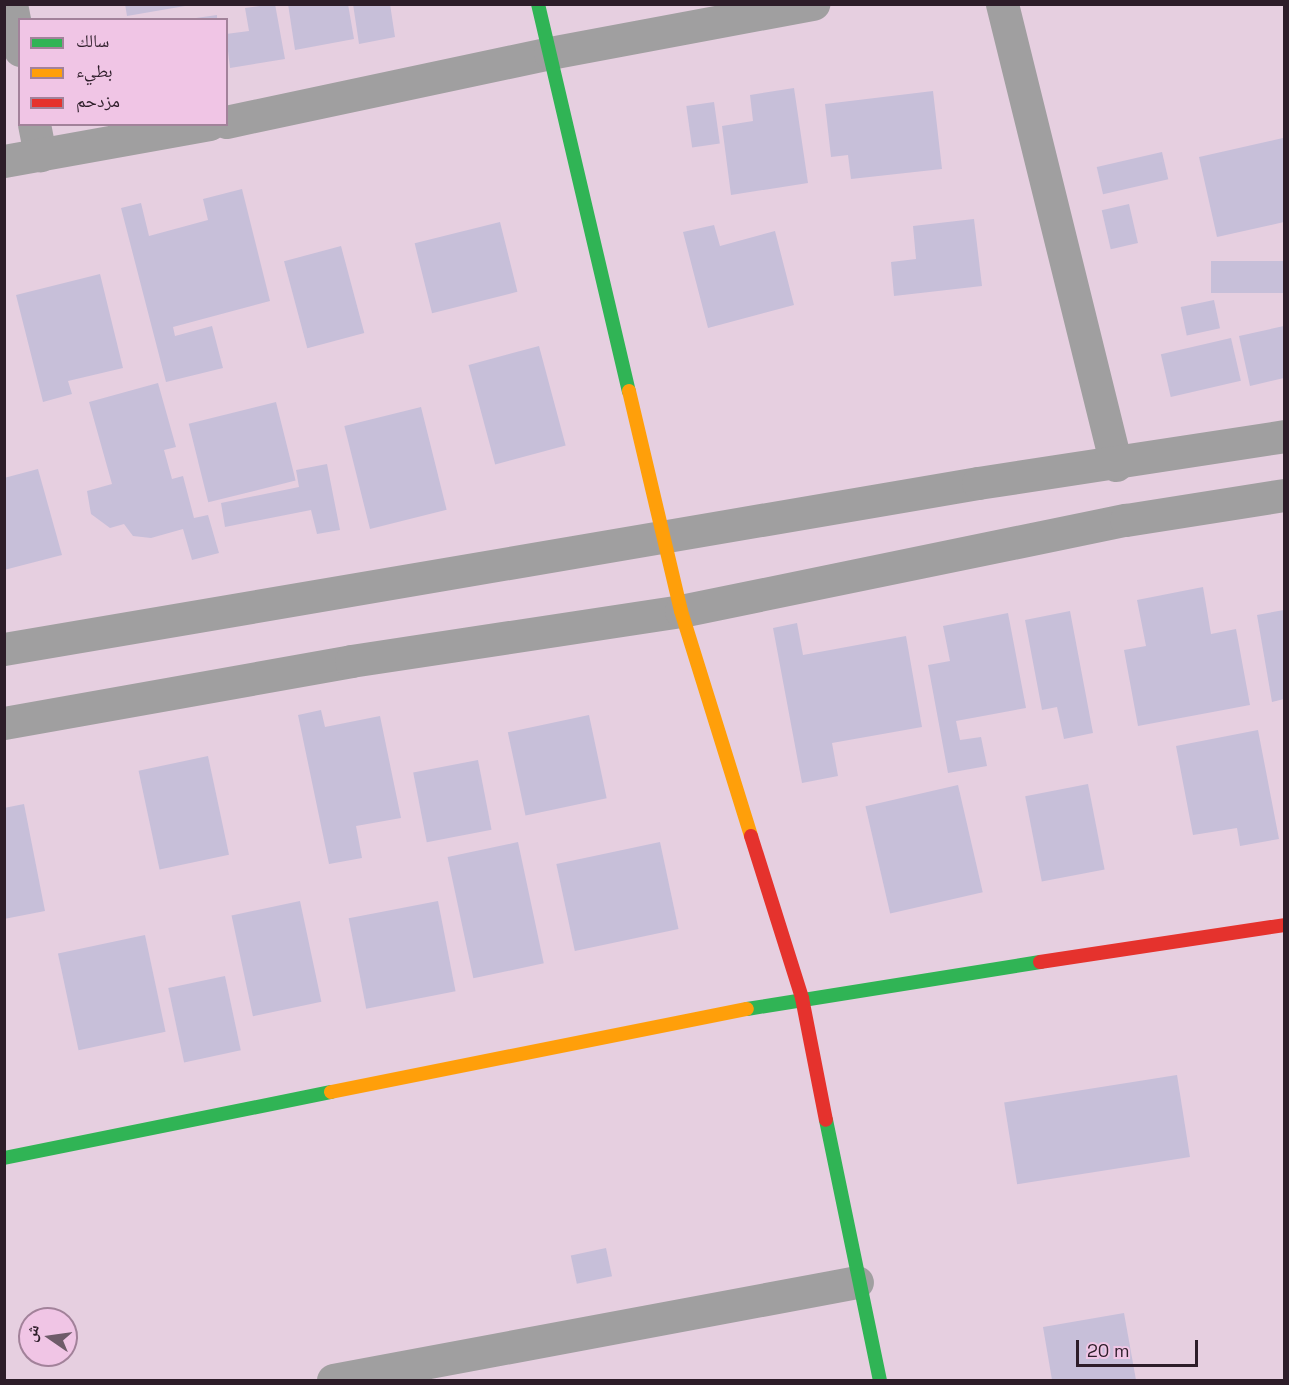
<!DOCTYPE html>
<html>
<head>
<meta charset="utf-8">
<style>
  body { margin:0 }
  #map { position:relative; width:1289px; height:1385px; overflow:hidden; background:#e6cfe0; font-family:"Space Grotesk","Noto Naskh Arabic",sans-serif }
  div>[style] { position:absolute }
  .building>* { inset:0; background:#c7bfd9; transform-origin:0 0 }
  .street>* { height:33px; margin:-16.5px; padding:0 16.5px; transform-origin:16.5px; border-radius:16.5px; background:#a09fa0 }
  .fast>* { height:14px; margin:-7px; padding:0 7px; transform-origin:7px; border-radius:7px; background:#30b455 }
  .slow>* { height:14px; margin:-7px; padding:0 7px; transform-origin:7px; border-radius:7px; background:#ff9f0a }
  .jam>* { height:14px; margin:-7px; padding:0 7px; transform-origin:7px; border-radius:7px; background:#e5322d }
  span { translate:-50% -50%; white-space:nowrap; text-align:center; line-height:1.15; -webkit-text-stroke:4.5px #f0c5e5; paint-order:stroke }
  .frame { position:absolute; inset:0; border:6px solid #2d1d29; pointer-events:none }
  .legend { position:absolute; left:18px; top:18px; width:210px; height:108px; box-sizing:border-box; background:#f0c5e5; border:2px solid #a2829a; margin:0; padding:8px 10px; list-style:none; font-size:18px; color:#2d1d29 }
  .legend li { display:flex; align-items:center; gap:12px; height:30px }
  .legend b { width:30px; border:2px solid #a2829a }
  .north { position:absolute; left:18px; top:1307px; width:60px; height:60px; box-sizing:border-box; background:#f0c5e5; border:2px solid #a2829a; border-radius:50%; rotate:283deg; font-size:16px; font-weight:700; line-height:24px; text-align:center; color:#2d1d29 }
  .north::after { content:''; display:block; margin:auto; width:21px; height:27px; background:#6e5b69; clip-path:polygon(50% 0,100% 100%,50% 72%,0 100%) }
  .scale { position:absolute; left:1076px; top:1340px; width:122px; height:27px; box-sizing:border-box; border:3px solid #2d1d29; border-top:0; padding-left:8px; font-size:18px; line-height:21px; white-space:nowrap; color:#2d1d29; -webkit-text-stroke:4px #f0c5e5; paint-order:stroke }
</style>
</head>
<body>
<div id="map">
  <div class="building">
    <i style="clip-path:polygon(125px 4px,185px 4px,185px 6px,127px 16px)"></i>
    <i style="clip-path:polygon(275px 4px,285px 59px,230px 68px,226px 34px,249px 31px,245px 8px)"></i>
    <i style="clip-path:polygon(288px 4px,348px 4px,354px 39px,295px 50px)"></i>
    <i style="clip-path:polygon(353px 4px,390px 4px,395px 37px,359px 44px)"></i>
    <i style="clip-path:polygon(217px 15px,217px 20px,196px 20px,196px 18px)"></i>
    <i style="clip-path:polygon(794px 88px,808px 183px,731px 195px,722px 126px,753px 121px,750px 95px)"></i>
    <i style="clip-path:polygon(933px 91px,942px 169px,851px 179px,848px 155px,831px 157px,825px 104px)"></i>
    <i style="left:714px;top:102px;width:42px;height:28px;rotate:82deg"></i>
    <i style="clip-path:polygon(1283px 138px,1284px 222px,1217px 237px,1199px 157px)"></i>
    <i style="left:1162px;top:152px;width:28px;height:67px;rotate:77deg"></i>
    <i style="clip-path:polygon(242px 189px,270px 301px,173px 327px,175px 336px,212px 326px,223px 368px,166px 382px,121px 208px,141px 203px,149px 236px,208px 220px,203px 199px)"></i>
    <i style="left:1129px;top:204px;width:40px;height:28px;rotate:77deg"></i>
    <i style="clip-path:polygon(974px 219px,982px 286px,894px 296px,891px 262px,916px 259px,913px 226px)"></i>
    <i style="left:500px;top:222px;width:72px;height:88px;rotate:76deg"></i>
    <i style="clip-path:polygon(714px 225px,720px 246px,775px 231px,794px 305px,708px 328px,683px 232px)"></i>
    <i style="left:341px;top:246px;width:90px;height:59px;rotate:75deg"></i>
    <i style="left:1284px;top:261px;width:32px;height:73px;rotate:90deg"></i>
    <i style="clip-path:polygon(100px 274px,123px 368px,68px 381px,72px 394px,43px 402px,16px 295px)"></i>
    <i style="left:1214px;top:300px;width:29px;height:34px;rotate:78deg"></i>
    <i style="clip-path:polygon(1284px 326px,1284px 378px,1250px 386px,1239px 336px)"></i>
    <i style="left:1231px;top:338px;width:44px;height:72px;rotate:77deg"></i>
    <i style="left:539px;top:346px;width:103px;height:73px;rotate:75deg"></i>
    <i style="clip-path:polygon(158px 383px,176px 447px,164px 450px,172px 479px,183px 476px,194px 518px,208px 515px,219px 553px,192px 560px,183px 529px,151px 538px,133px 536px,124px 524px,110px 528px,91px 514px,87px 491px,112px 484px,89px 402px)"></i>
    <i style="left:276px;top:402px;width:81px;height:90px;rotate:76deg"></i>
    <i style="left:421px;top:407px;width:106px;height:79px;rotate:76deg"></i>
    <i style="clip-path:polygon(327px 464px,340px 530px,317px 534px,311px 510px,225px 527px,221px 503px,299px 487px,296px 470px)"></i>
    <i style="clip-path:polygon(38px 469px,62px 555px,4px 570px,4px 478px)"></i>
    <i style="clip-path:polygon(1203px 587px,1211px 634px,1236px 629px,1250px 705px,1138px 726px,1124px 650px,1146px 646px,1137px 600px)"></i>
    <i style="clip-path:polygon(1284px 610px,1284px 699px,1272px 702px,1257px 615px)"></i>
    <i style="clip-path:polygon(1070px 611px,1093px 733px,1064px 739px,1057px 707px,1042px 710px,1025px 620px)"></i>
    <i style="clip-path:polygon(1008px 613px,1026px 708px,956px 721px,960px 740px,981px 737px,987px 766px,948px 773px,928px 665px,950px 661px,943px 626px)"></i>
    <i style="clip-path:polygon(797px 623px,803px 655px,906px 636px,922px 727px,832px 743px,838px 776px,802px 783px,773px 628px)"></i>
    <i style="clip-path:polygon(321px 710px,325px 727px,380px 716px,401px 818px,356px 826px,362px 858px,329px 864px,298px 715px)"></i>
    <i style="left:589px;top:715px;width:85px;height:83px;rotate:78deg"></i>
    <i style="clip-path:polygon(1258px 730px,1279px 839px,1240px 846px,1237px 828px,1193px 835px,1176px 746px)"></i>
    <i style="left:208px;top:756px;width:101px;height:71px;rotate:78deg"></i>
    <i style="left:478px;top:760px;width:71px;height:66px;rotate:79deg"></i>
    <i style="left:1088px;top:784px;width:87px;height:64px;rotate:79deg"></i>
    <i style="left:958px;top:785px;width:110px;height:95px;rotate:77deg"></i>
    <i style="clip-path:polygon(24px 804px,45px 911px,4px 919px,4px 808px)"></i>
    <i style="left:518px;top:842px;width:124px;height:72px;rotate:78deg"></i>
    <i style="left:660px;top:842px;width:89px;height:106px;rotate:78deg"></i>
    <i style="left:300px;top:901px;width:103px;height:70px;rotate:78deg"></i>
    <i style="left:438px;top:901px;width:92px;height:91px;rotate:79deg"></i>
    <i style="left:145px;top:935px;width:99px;height:89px;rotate:78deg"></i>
    <i style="left:225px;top:976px;width:76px;height:58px;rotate:78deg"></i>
    <i style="left:1177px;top:1075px;width:83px;height:175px;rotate:81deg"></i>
    <i style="left:606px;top:1248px;width:29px;height:36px;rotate:78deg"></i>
    <i style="clip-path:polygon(1124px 1313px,1136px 1380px,1052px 1380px,1043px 1327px)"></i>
  </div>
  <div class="street">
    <i style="left:11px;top:4px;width:47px;rotate:78.9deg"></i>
    <i style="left:1002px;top:4px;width:475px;rotate:76.1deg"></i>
    <i style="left:226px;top:122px;width:331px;rotate:-12deg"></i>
    <i style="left:550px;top:53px;width:268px;rotate:-10.6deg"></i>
    <i style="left:34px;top:124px;width:32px;rotate:79deg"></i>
    <i style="left:4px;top:161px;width:209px;rotate:-10.2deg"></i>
    <i style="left:4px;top:649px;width:988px;rotate:-9.67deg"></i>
    <i style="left:978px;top:483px;width:310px;rotate:-8.7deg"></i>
    <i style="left:4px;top:723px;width:352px;rotate:-10.1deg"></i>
    <i style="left:351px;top:661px;width:334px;rotate:-8.6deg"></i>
    <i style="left:681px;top:611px;width:454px;rotate:-11.6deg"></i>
    <i style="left:1126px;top:520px;width:160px;rotate:-9deg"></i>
    <i style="left:333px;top:1380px;width:533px;rotate:-10.59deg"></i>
  </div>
  <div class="fast">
    <i style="left:538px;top:4px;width:398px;rotate:76.8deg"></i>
    <i style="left:747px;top:1009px;width:297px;rotate:-9.1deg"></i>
    <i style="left:826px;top:1120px;width:266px;rotate:78.3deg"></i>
    <i style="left:4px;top:1158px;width:334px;rotate:-11.4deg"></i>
  </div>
  <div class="slow">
    <i style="left:629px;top:391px;width:226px;rotate:76.7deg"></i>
    <i style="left:681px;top:611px;width:236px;rotate:72.7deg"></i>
    <i style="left:331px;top:1092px;width:424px;rotate:-11.3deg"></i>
  </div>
  <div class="jam">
    <i style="left:751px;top:836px;width:170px;rotate:72.5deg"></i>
    <i style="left:802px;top:998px;width:124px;rotate:78.9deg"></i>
    <i style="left:1040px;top:962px;width:247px;rotate:-8.6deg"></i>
  </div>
  <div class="frame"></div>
  <ul class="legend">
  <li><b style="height:8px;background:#30b455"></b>سالك</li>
  <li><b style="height:8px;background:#ff9f0a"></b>بطيء</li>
  <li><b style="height:8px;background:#e5322d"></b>مزدحم</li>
  </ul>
  <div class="north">ش</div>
  <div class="scale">20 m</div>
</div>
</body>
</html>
